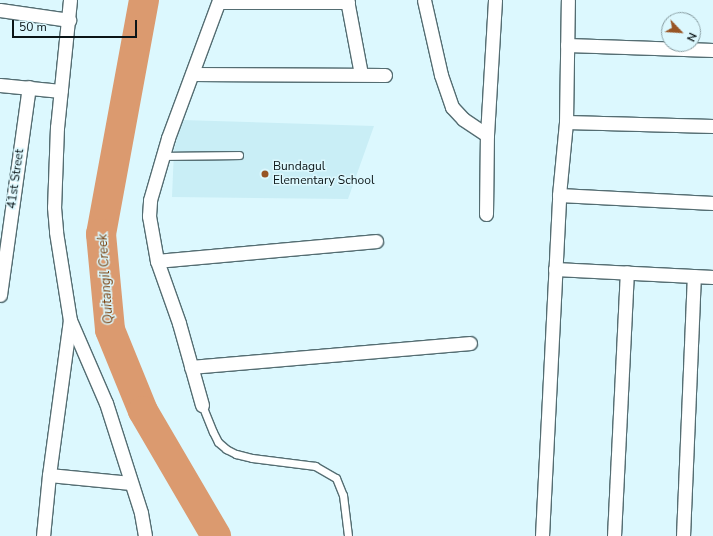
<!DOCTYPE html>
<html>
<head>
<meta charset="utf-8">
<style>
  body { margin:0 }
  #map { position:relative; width:713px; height:536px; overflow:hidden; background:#dcf8fe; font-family:"Nunito Sans",sans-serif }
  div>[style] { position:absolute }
  .built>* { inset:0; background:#c9eef6 }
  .river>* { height:30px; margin:-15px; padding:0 15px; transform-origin:15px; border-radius:15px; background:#db9a6f }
  .roads { filter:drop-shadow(1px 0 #546d72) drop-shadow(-1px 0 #546d72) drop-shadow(0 1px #546d72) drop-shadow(0 -1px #546d72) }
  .service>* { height:7px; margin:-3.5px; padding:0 3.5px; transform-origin:3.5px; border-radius:3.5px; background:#fff }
  .minor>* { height:13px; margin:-6.5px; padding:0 6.5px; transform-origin:6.5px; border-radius:6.5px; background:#fff }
  .dots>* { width:11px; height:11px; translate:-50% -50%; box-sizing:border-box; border:2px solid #dcf8fe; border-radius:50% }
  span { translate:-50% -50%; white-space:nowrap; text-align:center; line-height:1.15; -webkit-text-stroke:3px #dcf8fe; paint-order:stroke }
  .poi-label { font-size:12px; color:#0b1517 }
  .left { translate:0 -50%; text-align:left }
  .street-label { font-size:12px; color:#0b1517 }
  .water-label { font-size:13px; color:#763a06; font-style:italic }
  .north { position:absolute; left:661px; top:12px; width:40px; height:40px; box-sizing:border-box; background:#dcf8fe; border:1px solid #889da2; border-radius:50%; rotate:115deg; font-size:11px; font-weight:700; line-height:16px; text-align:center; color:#0b1517 }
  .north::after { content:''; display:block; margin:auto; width:14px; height:18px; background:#985525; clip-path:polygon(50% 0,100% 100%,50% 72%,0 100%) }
  .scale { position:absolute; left:12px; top:20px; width:125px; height:18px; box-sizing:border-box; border:2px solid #0b1517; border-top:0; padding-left:5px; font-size:12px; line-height:14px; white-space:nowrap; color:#0b1517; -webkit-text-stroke:3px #dcf8fe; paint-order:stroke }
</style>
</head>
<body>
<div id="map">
  <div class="built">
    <i style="clip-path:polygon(182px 120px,374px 126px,348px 199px,172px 197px,174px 150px)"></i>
  </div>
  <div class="river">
    <i style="left:144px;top:0;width:238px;rotate:100.4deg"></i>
    <i style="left:101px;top:234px;width:96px;rotate:84.6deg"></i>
    <i style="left:110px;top:330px;width:87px;rotate:67.8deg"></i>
    <i style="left:143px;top:411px;width:145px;rotate:59.7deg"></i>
  </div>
  <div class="roads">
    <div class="service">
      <i style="left:162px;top:156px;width:77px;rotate:-0.7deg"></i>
      <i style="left:202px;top:405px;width:29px;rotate:68deg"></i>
      <i style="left:213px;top:432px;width:11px;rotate:63deg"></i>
      <i style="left:218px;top:442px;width:11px;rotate:41deg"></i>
      <i style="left:226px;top:449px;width:11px;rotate:27deg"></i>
      <i style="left:236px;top:454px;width:16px;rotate:14deg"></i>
      <i style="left:252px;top:458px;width:64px;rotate:7.2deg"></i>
      <i style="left:315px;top:466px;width:24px;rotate:30deg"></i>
      <i style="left:336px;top:478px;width:18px;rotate:68deg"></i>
      <i style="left:343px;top:495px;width:41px;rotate:83deg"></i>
    </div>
    <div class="minor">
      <i style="left:70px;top:0;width:128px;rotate:95.8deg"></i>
      <i style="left:57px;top:127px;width:80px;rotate:92.1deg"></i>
      <i style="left:54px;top:207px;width:25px;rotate:85deg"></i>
      <i style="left:56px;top:232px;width:89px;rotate:81deg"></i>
      <i style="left:70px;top:320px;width:90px;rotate:66.6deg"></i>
      <i style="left:106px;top:403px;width:115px;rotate:72.3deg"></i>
      <i style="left:141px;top:513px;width:23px;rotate:80deg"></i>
      <i style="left:347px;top:0;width:75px;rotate:79.3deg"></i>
      <i style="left:424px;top:0;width:77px;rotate:77.2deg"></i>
      <i style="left:441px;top:75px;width:34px;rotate:71deg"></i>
      <i style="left:452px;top:107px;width:16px;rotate:47deg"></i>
      <i style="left:463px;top:119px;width:29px;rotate:34deg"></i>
      <i style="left:219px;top:2px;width:129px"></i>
      <i style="left:0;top:10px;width:70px;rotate:8.2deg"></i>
      <i style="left:567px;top:45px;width:146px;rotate:2deg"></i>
      <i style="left:192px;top:74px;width:193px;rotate:0.3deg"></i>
      <i style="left:0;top:85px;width:61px;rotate:5.6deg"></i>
      <i style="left:566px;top:122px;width:147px;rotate:1.6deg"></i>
      <i style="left:559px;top:195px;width:154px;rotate:3deg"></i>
      <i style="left:486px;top:214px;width:79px;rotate:-89.3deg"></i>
      <i style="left:487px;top:135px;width:135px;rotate:-86.6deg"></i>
      <i style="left:157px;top:261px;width:220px;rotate:-5.2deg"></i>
      <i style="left:555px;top:269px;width:158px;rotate:2.9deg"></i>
      <i style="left:0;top:295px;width:210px;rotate:-82.1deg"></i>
      <i style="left:191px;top:367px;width:280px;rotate:-4.9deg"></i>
      <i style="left:202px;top:405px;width:85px;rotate:-105.7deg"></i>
      <i style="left:179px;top:323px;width:66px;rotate:-109.5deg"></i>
      <i style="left:157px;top:261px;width:46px;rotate:-100.1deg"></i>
      <i style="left:149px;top:216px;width:16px;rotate:-86deg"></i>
      <i style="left:150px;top:200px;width:65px;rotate:-73.8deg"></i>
      <i style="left:168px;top:138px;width:147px;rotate:-69.7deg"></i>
      <i style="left:49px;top:475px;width:82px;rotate:5.6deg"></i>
      <i style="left:43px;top:536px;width:61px;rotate:-84.4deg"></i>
      <i style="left:49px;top:475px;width:156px;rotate:-82.3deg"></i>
      <i style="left:542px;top:536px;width:341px;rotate:-87.1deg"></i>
      <i style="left:559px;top:195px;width:73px;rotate:-84.5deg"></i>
      <i style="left:566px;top:122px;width:122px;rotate:-89.1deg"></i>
      <i style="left:614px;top:536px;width:264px;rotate:-87.2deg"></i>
      <i style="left:683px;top:536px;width:260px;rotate:-87.6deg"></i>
    </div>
  </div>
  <div class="dots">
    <i style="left:265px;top:174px;background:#985525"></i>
  </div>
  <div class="poi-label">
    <span class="left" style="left:273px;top:174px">Bundagul<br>Elementary School</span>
  </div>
  <div class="street-label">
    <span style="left:16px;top:179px;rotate:-82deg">41st Street</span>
  </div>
  <div class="water-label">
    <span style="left:106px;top:279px;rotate:-94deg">Quitangil Creek</span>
  </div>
  <div class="north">N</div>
  <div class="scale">50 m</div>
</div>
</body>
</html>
